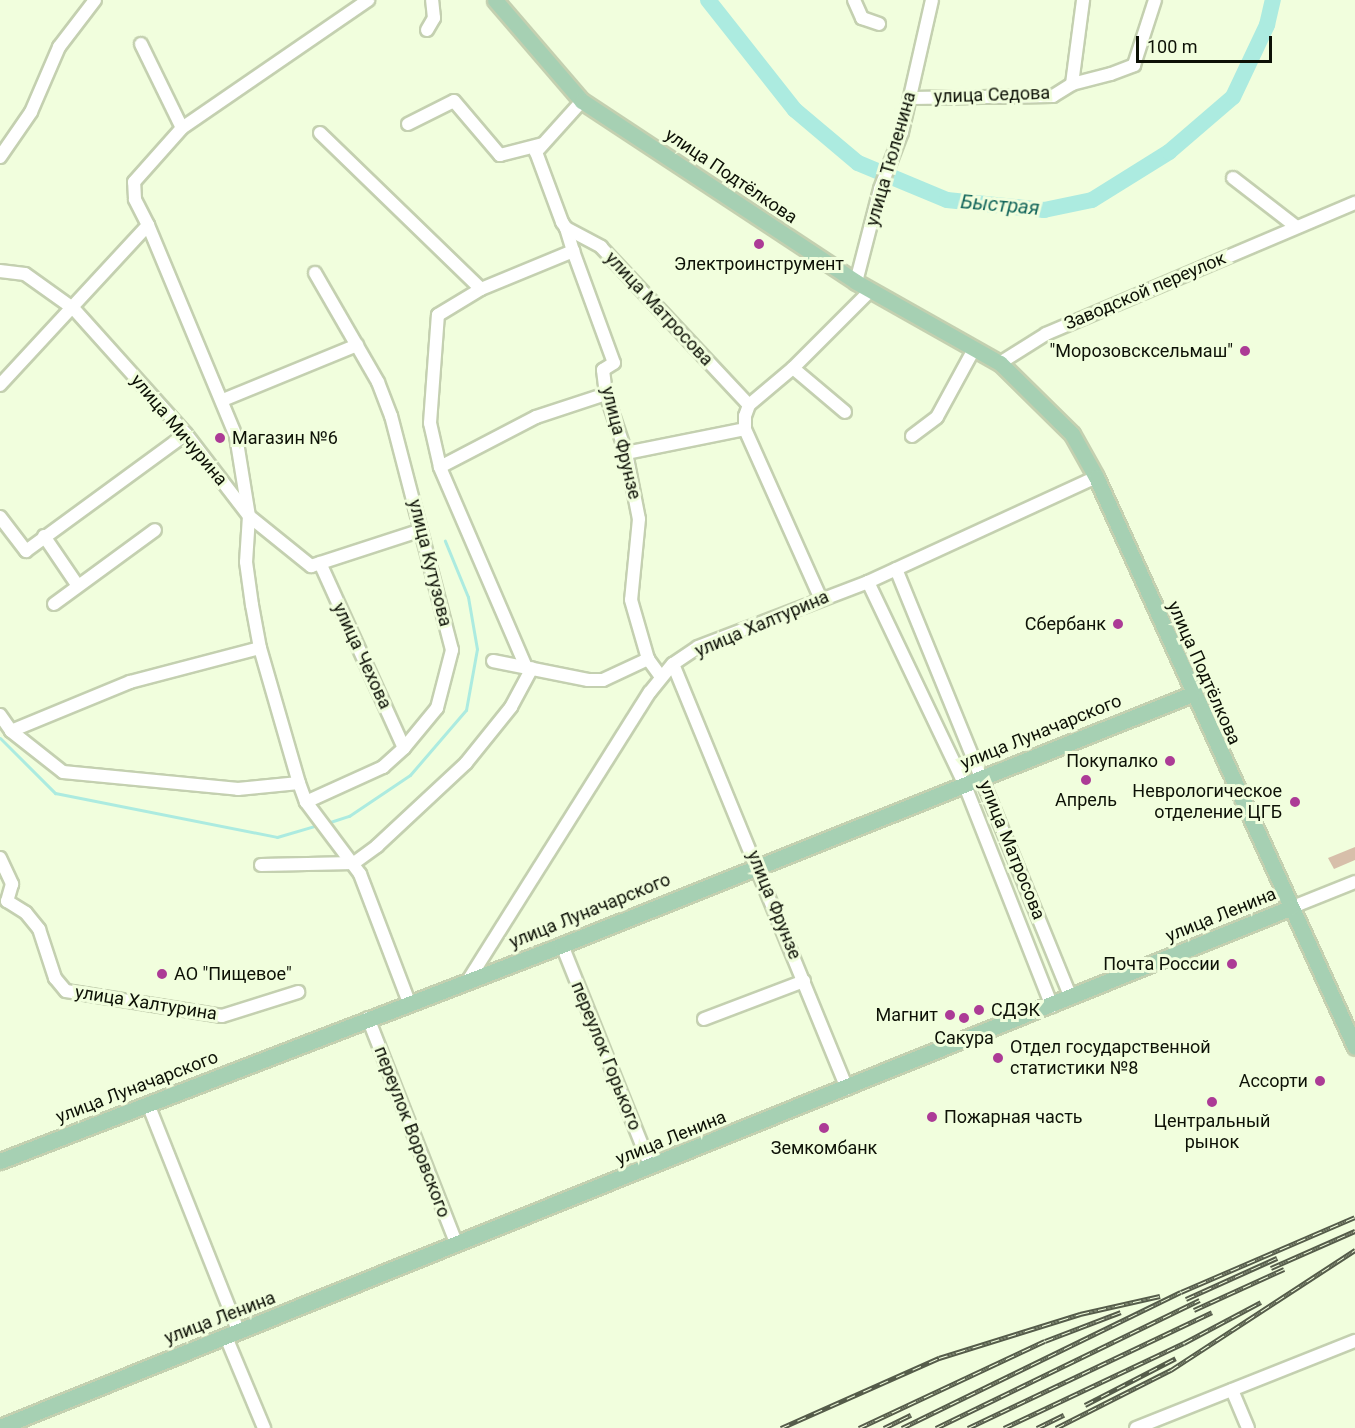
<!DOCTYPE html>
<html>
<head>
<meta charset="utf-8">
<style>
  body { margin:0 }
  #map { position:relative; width:1355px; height:1428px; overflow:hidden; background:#f1fedd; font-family:Roboto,sans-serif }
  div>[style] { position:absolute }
  .green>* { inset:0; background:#d7bfaa }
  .stream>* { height:3px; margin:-1.5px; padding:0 1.5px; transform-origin:1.5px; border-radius:1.5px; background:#acebe0 }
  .river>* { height:16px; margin:-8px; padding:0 8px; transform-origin:8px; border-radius:8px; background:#acebe0 }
  .roads { filter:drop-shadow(2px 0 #c4d0b0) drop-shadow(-2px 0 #c4d0b0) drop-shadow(0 2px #c4d0b0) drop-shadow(0 -2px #c4d0b0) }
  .minor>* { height:12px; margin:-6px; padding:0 6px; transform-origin:6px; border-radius:6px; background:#fff }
  .major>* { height:15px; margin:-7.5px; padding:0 7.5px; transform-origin:7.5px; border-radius:7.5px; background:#a6d0b3 }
  .rail>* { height:5px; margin-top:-2.5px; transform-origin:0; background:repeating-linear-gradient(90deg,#f1fedd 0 9px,#555c4a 0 18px); box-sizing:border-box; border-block:2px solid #555c4a }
  .dots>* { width:16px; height:16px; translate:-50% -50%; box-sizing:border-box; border:3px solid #f1fedd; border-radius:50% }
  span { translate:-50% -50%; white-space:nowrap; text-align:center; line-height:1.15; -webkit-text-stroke:6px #f1fedd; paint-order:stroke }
  .street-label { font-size:18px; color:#0d1106 }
  .poi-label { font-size:18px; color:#0d1106 }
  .right { translate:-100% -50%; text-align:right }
  .left { translate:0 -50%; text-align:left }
  .water-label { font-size:20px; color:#12655b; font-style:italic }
  .scale { position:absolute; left:1136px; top:36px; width:136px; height:27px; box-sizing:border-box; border:3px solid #0d1106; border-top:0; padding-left:8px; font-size:18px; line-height:21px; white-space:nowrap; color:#0d1106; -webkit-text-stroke:4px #f1fedd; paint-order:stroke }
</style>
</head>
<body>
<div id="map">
  <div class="green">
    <i style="clip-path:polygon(1355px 847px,1355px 860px,1334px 869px,1328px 858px)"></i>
  </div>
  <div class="stream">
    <i style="left:0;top:738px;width:78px;rotate:45deg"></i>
    <i style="left:55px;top:793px;width:226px;rotate:11.2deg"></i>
    <i style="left:277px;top:837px;width:43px;rotate:-16.3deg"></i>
    <i style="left:327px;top:823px;width:23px;rotate:-18deg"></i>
    <i style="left:349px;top:816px;width:73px;rotate:-33.9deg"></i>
    <i style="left:410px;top:775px;width:86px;rotate:-49.3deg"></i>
    <i style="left:466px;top:710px;width:62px;rotate:-79.8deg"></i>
    <i style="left:477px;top:649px;width:53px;rotate:-99.8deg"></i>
    <i style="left:468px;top:597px;width:61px;rotate:-112.3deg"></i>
  </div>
  <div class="river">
    <i style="left:708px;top:0;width:140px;rotate:51.7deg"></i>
    <i style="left:795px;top:110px;width:82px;rotate:40.1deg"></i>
    <i style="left:858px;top:163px;width:96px;rotate:22.6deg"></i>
    <i style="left:947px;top:200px;width:98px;rotate:5.9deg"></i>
    <i style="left:1044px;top:210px;width:49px;rotate:-11.8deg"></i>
    <i style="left:1092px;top:200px;width:91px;rotate:-31.9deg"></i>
    <i style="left:1169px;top:152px;width:84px;rotate:-40.7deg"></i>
    <i style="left:1233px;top:97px;width:80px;rotate:-64.7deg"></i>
    <i style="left:1267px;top:25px;width:26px;rotate:-77deg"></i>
  </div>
  <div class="roads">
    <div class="minor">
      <i style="left:854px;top:0;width:20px;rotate:66deg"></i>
      <i style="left:862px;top:18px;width:18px;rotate:19deg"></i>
      <i style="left:427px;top:30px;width:14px;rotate:-60deg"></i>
      <i style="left:434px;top:18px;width:18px;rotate:-96deg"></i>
      <i style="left:141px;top:44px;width:93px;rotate:64deg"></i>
      <i style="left:1072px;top:84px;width:85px;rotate:-82.5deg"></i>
      <i style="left:910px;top:98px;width:143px;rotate:-0.8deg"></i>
      <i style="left:1053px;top:96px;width:22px;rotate:-32deg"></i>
      <i style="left:1072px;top:84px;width:40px;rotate:-14.4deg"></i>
      <i style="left:1111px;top:74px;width:25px;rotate:-21deg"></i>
      <i style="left:1134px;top:65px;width:68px;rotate:-72.1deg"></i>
      <i style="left:582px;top:101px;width:69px;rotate:132deg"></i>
      <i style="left:536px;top:152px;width:75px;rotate:69.6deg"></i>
      <i style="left:562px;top:222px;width:7px;rotate:56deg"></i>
      <i style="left:566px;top:228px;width:40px;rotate:28deg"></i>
      <i style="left:601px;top:247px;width:216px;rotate:46.9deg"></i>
      <i style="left:408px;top:124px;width:51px;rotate:-26.6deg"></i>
      <i style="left:454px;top:101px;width:71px;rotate:49.6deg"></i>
      <i style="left:500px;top:155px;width:44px;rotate:-14.3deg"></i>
      <i style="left:320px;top:133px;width:224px;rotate:44.1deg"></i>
      <i style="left:0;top:157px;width:55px;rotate:-55.4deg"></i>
      <i style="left:31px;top:112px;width:71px;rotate:-66.7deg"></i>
      <i style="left:59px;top:47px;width:59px;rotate:-52.5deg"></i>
      <i style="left:1233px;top:178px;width:78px;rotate:37.7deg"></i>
      <i style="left:148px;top:225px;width:229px;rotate:67.4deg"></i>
      <i style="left:236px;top:436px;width:81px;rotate:80.8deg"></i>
      <i style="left:249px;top:516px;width:80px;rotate:38.9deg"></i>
      <i style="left:311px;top:566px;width:114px;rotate:-18deg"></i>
      <i style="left:573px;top:251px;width:119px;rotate:69.9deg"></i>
      <i style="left:614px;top:363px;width:13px;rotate:148deg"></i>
      <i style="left:603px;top:370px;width:24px;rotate:83deg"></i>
      <i style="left:606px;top:394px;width:62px;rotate:71.3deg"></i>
      <i style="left:626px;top:453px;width:67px;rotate:78.9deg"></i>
      <i style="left:639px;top:519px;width:81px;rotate:95.6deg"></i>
      <i style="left:631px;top:600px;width:61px;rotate:73.9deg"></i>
      <i style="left:648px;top:659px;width:22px;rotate:54deg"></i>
      <i style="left:0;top:271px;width:25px;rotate:7deg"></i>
      <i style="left:25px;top:274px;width:60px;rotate:35.5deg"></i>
      <i style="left:74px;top:309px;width:168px;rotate:48.1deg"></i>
      <i style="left:186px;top:434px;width:103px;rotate:52.5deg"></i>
      <i style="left:249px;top:516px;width:46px;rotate:93.7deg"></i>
      <i style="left:246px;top:562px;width:43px;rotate:82.1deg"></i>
      <i style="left:252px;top:605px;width:44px;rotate:79.5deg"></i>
      <i style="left:260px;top:648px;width:141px;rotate:73.9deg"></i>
      <i style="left:299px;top:783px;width:20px;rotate:70deg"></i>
      <i style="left:306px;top:802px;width:90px;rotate:53.1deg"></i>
      <i style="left:360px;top:874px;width:137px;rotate:69.1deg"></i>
      <i style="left:856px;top:282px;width:96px;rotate:-75.5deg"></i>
      <i style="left:880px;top:189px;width:61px;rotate:-68.9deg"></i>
      <i style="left:902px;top:132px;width:135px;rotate:-77.2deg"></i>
      <i style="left:1000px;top:363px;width:54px;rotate:-32.2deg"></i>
      <i style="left:1046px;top:334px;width:336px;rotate:-23deg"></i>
      <i style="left:793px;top:368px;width:68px;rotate:40.2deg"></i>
      <i style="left:0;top:385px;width:218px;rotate:-47.2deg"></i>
      <i style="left:148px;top:225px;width:29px;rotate:-117deg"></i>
      <i style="left:135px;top:199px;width:17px;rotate:-93deg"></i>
      <i style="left:134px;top:182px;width:72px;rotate:-48.4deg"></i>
      <i style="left:182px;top:128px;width:226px;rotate:-34.5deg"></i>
      <i style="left:223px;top:400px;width:145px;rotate:-22.3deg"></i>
      <i style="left:912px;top:436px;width:31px;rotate:-37deg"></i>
      <i style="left:937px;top:417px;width:77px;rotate:-61.4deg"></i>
      <i style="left:626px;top:453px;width:121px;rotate:-11.4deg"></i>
      <i style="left:440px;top:467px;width:108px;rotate:-27.5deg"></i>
      <i style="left:536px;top:417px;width:74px;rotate:-18.2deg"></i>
      <i style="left:0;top:517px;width:43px;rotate:52.6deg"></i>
      <i style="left:26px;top:551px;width:198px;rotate:-36.2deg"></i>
      <i style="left:44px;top:536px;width:60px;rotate:55.8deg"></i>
      <i style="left:320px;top:563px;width:203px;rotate:65.6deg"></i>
      <i style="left:896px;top:569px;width:463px;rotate:67.8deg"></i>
      <i style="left:868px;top:582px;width:223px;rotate:64.5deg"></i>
      <i style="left:964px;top:783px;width:240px;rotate:68.5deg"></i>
      <i style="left:820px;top:597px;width:184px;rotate:-114.1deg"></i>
      <i style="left:745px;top:429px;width:13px;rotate:-90deg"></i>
      <i style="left:745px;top:416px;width:12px;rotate:-70deg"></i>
      <i style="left:749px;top:405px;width:57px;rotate:-40.1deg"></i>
      <i style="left:793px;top:368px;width:110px;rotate:-45deg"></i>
      <i style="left:54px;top:604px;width:125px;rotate:-36.2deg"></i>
      <i style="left:493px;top:661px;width:97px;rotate:11.3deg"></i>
      <i style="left:588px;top:680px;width:15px"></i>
      <i style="left:603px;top:680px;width:50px;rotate:-25deg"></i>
      <i style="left:673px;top:664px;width:459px;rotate:67.7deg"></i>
      <i style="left:526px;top:667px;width:218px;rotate:-113.3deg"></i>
      <i style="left:440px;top:467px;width:45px;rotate:-102.8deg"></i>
      <i style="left:430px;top:423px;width:108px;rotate:-85.8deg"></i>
      <i style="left:438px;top:315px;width:50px;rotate:-31.2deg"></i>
      <i style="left:481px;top:289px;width:100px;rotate:-22.4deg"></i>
      <i style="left:573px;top:251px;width:24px;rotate:-107deg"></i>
      <i style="left:0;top:715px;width:19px;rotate:55deg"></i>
      <i style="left:11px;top:731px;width:66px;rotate:38.3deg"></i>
      <i style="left:63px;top:772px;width:176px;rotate:5.5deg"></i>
      <i style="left:238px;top:789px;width:61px;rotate:-5.6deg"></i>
      <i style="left:11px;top:731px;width:129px;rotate:-22.4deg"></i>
      <i style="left:130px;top:682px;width:134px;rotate:-14.7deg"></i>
      <i style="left:306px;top:802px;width:85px;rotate:-24.4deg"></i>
      <i style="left:383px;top:767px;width:28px;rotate:-42deg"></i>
      <i style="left:404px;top:748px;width:52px;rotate:-50.5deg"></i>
      <i style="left:437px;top:708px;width:60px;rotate:-75.5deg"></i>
      <i style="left:452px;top:650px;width:242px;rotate:-104.6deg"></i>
      <i style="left:391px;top:416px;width:36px;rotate:-111deg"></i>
      <i style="left:378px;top:382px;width:126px;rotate:-120deg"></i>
      <i style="left:0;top:858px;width:29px;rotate:65deg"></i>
      <i style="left:12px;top:884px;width:18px;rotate:106deg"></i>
      <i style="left:261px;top:865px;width:93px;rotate:-1.2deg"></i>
      <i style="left:354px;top:863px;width:29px;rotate:-36deg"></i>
      <i style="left:377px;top:846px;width:122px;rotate:-43deg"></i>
      <i style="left:466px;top:763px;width:72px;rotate:-51.2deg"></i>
      <i style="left:511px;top:707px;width:44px;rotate:-61.7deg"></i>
      <i style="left:7px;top:901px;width:22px;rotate:32deg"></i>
      <i style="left:26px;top:913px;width:21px;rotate:51deg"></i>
      <i style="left:39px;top:929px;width:52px;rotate:71.9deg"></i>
      <i style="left:55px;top:978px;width:17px;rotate:50deg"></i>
      <i style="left:66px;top:991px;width:158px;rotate:9.1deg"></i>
      <i style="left:222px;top:1016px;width:80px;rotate:-17.5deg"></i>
      <i style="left:1290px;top:908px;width:70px;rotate:-21.8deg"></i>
      <i style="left:562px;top:945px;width:239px;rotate:68.2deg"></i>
      <i style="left:469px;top:979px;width:339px;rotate:-57.8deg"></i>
      <i style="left:650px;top:692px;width:36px;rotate:-51deg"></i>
      <i style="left:673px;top:664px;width:30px;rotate:-34deg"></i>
      <i style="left:698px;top:647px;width:182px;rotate:-20.9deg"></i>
      <i style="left:868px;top:582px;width:251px;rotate:-24.7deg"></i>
      <i style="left:368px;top:1018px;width:244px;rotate:68.6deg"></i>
      <i style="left:704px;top:1019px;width:107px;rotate:-20.8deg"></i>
      <i style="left:148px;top:1104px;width:246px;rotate:68.3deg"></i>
      <i style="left:226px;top:1337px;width:99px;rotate:67.3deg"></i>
      <i style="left:1232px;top:1390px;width:41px;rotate:67.2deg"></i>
      <i style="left:1136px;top:1428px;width:236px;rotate:-21.7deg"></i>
    </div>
    <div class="major">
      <i style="left:495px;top:0;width:133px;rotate:49.3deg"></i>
      <i style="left:582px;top:101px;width:328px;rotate:33.4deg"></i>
      <i style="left:856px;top:282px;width:165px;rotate:29.4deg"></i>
      <i style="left:1000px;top:363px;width:101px;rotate:44.6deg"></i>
      <i style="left:1072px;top:434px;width:49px;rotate:60.8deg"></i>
      <i style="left:1096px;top:477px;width:626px;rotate:65.56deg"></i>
      <i style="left:0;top:1161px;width:602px;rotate:-21.02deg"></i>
      <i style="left:562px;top:945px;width:678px;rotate:-21.72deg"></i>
      <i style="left:0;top:1427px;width:1390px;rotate:-21.92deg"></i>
    </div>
  </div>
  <div class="rail">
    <i style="left:1271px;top:1268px;width:92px;rotate:-23.8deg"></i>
    <i style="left:1186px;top:1299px;width:100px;rotate:-24.3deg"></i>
    <i style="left:1194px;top:1310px;width:99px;rotate:-24.5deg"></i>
    <i style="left:1085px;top:1405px;width:102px;rotate:-27.3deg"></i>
    <i style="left:781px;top:1428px;width:173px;rotate:-23.9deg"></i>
    <i style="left:939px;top:1358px;width:148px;rotate:-17.3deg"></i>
    <i style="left:1080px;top:1314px;width:82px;rotate:-12.7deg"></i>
    <i style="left:859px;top:1428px;width:205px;rotate:-25.1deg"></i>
    <i style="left:1045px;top:1341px;width:81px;rotate:-20.9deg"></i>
    <i style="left:884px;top:1428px;width:30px;rotate:-26deg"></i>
    <i style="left:902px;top:1428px;width:310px;rotate:-26deg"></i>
    <i style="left:1181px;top:1292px;width:189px;rotate:-23.3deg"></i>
    <i style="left:936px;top:1428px;width:293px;rotate:-25.9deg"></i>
    <i style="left:968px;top:1428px;width:270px;rotate:-25.4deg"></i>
    <i style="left:1004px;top:1428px;width:199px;rotate:-25.3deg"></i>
    <i style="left:1184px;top:1343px;width:87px;rotate:-28deg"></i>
    <i style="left:1037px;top:1428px;width:30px;rotate:-26deg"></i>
    <i style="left:1056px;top:1428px;width:129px;rotate:-26.8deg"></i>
    <i style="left:1171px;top:1370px;width:220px;rotate:-33.1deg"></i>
  </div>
  <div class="dots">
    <i style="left:759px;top:244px;background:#ac3b96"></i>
    <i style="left:1245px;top:351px;background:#ac3b96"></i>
    <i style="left:220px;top:438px;background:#ac3b96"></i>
    <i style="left:1118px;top:624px;background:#ac3b96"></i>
    <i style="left:1170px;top:761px;background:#ac3b96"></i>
    <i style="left:1086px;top:780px;background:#ac3b96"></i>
    <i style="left:1295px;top:802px;background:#ac3b96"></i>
    <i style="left:1232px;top:964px;background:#ac3b96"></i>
    <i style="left:162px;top:974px;background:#ac3b96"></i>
    <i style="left:979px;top:1010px;background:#ac3b96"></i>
    <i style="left:950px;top:1015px;background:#ac3b96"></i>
    <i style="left:964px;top:1018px;background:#ac3b96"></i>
    <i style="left:998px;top:1058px;background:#ac3b96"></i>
    <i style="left:1320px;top:1081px;background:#ac3b96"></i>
    <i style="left:1212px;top:1102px;background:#ac3b96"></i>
    <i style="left:932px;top:1117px;background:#ac3b96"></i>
    <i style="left:824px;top:1128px;background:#ac3b96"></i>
  </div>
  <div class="street-label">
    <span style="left:992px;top:95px;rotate:-2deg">улица Седова</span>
    <span style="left:891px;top:159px;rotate:-74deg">улица Тюленина</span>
    <span style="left:731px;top:176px;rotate:34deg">улица Подтёлкова</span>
    <span style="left:1145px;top:291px;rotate:-23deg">Заводской переулок</span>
    <span style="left:659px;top:309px;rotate:47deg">улица Матросова</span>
    <span style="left:179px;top:430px;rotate:50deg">улица Мичурина</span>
    <span style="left:621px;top:443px;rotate:76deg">улица Фрунзе</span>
    <span style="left:430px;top:563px;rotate:76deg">улица Кутузова</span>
    <span style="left:762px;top:624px;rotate:-23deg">улица Халтурина</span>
    <span style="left:362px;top:656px;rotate:65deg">улица Чехова</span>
    <span style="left:1204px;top:673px;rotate:66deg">улица Подтёлкова</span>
    <span style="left:1041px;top:732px;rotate:-22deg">улица Луначарского</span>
    <span style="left:1012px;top:850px;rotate:68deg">улица Матросова</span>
    <span style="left:774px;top:905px;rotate:68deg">улица Фрунзе</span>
    <span style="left:590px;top:911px;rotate:-22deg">улица Луначарского</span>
    <span style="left:1221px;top:915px;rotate:-22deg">улица Ленина</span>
    <span style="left:146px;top:1003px;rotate:9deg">улица Халтурина</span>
    <span style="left:606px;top:1056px;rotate:68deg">переулок Горького</span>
    <span style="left:137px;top:1087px;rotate:-21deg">улица Луначарского</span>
    <span style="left:412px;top:1132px;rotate:69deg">переулок Воровского</span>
    <span style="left:671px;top:1138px;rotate:-22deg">улица Ленина</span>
    <span style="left:220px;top:1318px;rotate:-21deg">улица Ленина</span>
  </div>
  <div class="poi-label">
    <span style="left:759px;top:264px">Электроинструмент</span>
    <span class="right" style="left:1233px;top:351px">"Морозовсксельмаш"</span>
    <span class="left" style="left:232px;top:438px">Магазин №6</span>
    <span class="right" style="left:1106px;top:624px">Сбербанк</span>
    <span class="right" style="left:1158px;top:761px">Покупалко</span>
    <span class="right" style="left:1282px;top:802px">Неврологическое<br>отделение ЦГБ</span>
    <span style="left:1086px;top:800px">Апрель</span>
    <span class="right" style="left:1220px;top:964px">Почта России</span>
    <span class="left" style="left:174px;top:974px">АО "Пищевое"</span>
    <span class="left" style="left:991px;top:1010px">СДЭК</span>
    <span class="right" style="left:938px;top:1015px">Магнит</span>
    <span style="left:964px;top:1038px">Сакура</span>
    <span class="left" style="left:1010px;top:1058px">Отдел государственной<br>статистики №8</span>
    <span class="right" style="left:1308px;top:1081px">Ассорти</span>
    <span class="left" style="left:944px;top:1117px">Пожарная часть</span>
    <span style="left:1212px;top:1132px">Центральный<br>рынок</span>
    <span style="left:824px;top:1148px">Земкомбанк</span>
  </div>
  <div class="water-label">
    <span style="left:1000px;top:205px;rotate:5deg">Быстрая</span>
  </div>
  <div class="scale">100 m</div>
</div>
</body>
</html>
